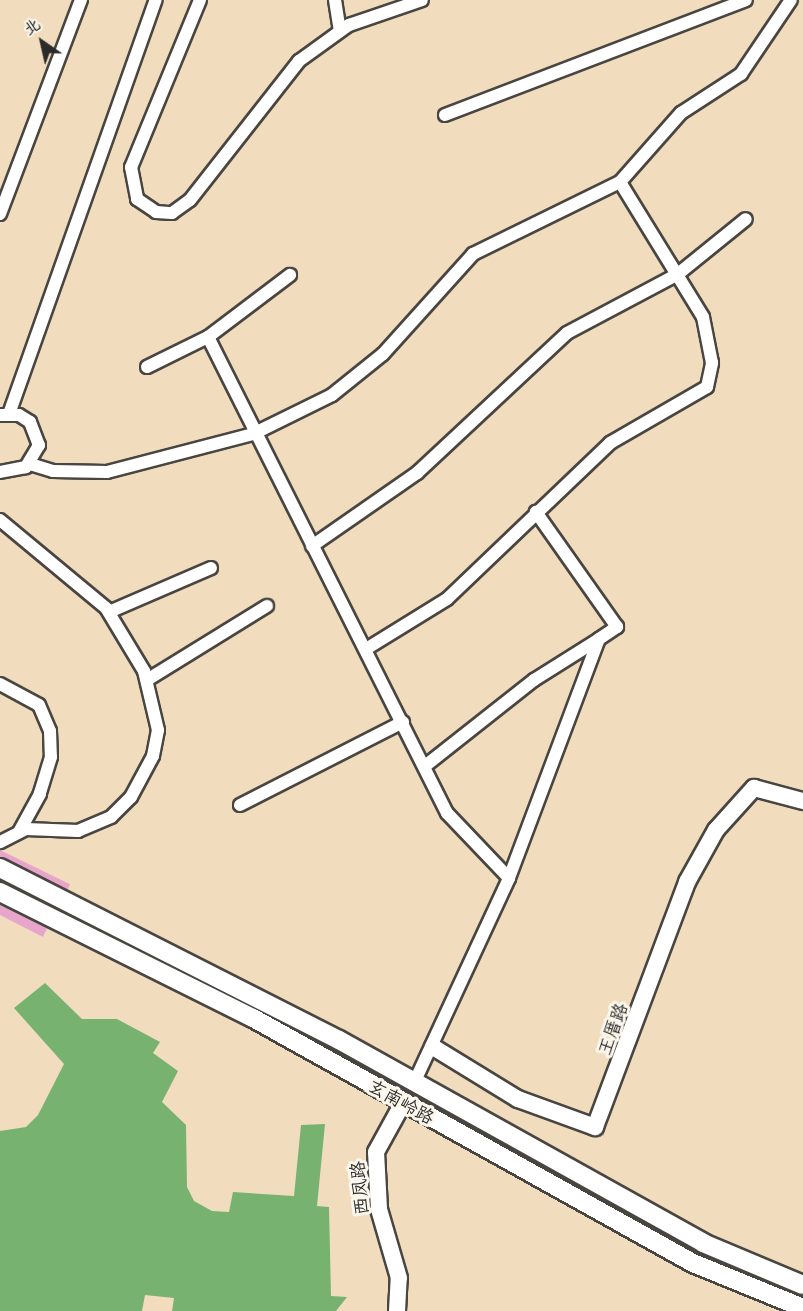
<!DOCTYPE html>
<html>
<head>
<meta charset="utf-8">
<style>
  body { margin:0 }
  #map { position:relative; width:803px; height:1311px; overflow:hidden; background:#f1ddbd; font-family:Sriracha,"LXGW WenKai TC",sans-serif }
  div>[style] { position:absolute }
  .forest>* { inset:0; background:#77b271 }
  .building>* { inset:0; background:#e8a5cb; transform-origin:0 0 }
  .roads { filter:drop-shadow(2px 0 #494641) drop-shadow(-2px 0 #494641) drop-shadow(0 2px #494641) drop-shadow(0 -2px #494641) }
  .street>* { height:12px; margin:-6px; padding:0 6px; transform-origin:6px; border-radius:6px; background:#fff }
  .secondary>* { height:16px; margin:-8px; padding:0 8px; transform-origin:8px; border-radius:8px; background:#fff }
  .primary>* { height:18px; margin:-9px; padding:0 9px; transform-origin:9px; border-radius:9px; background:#fff }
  span { translate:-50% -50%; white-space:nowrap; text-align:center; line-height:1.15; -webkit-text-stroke:6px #fbf7ec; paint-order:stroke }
  .street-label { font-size:18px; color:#2b2b2b }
  .north { position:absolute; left:12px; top:12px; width:60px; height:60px; -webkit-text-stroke:4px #fbf7ec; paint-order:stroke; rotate:326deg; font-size:16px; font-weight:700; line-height:24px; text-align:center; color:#2b2b2b }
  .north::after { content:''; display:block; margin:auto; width:21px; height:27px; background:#2b2b2b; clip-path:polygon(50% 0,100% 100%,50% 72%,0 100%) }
</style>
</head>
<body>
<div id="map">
  <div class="forest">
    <i style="clip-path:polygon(45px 983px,82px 1019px,117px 1019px,160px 1042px,153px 1053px,178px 1071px,162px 1102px,186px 1125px,187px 1187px,194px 1201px,212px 1211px,229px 1212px,233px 1192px,294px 1196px,301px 1125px,325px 1124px,317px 1206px,329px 1207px,331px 1296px,347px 1297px,336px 1311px,172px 1311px,174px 1298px,145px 1295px,142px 1311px,0 1311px,0 1131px,26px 1127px,38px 1115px,64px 1064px,14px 1008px)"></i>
  </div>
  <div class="building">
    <i style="left:0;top:850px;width:78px;height:7px;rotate:26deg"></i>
    <i style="clip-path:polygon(0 905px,47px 928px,43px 937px,0 915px)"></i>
  </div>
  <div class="roads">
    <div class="street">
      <i style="left:200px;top:0;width:181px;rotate:112.4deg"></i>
      <i style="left:131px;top:167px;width:33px;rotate:79deg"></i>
      <i style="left:137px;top:199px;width:23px;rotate:34deg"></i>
      <i style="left:156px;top:212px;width:16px;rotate:4deg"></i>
      <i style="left:172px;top:213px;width:22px;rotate:-36deg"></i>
      <i style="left:190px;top:200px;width:177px;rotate:-51.9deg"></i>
      <i style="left:299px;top:61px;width:62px;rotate:-35.8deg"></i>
      <i style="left:349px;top:25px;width:77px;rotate:-18.9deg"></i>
      <i style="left:335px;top:0;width:31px;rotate:81deg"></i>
      <i style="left:445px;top:115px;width:322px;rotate:-20.9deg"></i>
      <i style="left:0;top:214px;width:229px;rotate:-69.3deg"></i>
      <i style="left:208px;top:337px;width:533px;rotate:63.34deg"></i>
      <i style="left:447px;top:813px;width:90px;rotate:46.4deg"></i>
      <i style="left:147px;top:367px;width:68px;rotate:-26.2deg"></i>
      <i style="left:208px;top:337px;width:103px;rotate:-37.1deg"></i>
      <i style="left:9px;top:414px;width:439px;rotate:-70.5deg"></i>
      <i style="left:0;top:415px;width:19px"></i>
      <i style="left:19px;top:415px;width:13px;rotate:32deg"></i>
      <i style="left:30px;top:422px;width:25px;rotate:69deg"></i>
      <i style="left:39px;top:445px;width:26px;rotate:121deg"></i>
      <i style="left:26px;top:467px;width:26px;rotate:169deg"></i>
      <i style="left:30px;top:464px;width:24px;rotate:17deg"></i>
      <i style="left:53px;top:471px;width:54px;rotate:1.1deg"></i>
      <i style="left:107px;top:472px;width:151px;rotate:-14.6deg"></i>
      <i style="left:253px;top:434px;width:88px;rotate:-26.3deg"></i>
      <i style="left:332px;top:395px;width:65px;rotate:-38.8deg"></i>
      <i style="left:383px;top:354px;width:135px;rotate:-48deg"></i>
      <i style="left:473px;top:254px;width:164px;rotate:-26.1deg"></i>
      <i style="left:620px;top:182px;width:92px;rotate:-48.5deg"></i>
      <i style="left:681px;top:113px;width:72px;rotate:-33deg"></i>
      <i style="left:741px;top:74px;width:89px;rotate:-56deg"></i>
      <i style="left:0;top:520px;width:138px;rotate:39.7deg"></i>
      <i style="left:106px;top:608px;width:74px;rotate:58.9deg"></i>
      <i style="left:144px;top:671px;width:61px;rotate:76.7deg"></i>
      <i style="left:158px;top:730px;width:26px;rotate:101deg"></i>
      <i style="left:153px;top:756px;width:47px;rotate:118.2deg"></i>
      <i style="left:131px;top:797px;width:28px;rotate:135deg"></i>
      <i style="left:111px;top:817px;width:36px;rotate:157deg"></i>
      <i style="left:78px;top:831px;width:52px;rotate:-177.8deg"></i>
      <i style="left:26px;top:829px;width:29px;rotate:153deg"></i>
      <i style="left:312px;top:546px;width:128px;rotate:-34.8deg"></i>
      <i style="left:417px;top:473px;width:205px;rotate:-43deg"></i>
      <i style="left:567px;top:333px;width:126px;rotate:-28deg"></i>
      <i style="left:678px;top:274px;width:87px;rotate:-39deg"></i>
      <i style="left:109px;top:612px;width:111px;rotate:-23.3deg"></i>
      <i style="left:366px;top:649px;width:95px;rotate:-31.7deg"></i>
      <i style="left:447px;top:599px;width:226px;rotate:-43.7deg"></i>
      <i style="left:610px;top:443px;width:112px;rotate:-30deg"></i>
      <i style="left:707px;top:387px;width:25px;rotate:-78deg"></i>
      <i style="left:712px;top:363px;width:47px;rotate:-101.1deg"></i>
      <i style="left:703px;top:317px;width:158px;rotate:-121.6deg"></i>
      <i style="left:147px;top:680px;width:141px;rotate:-31.7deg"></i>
      <i style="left:0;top:684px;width:44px;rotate:28.3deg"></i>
      <i style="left:39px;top:705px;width:28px;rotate:67deg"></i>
      <i style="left:50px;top:731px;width:26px;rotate:88deg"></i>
      <i style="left:51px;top:757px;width:39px;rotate:107deg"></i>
      <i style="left:40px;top:794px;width:43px;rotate:118.9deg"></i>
      <i style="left:425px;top:766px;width:139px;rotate:-38.3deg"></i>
      <i style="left:534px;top:680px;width:77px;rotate:-32.2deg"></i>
      <i style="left:240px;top:805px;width:183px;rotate:-27deg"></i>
      <i style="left:414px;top:1083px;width:226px;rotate:-65.1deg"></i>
      <i style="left:509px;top:878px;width:255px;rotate:-69.4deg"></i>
      <i style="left:599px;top:639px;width:22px;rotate:-34deg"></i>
      <i style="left:617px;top:627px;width:141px;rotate:-125.2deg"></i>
    </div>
    <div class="secondary">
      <i style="left:433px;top:1047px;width:100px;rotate:31.5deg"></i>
      <i style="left:518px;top:1099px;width:82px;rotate:20deg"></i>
      <i style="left:595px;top:1127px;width:262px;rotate:-69.4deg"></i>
      <i style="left:687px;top:882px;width:60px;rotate:-60.9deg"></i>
      <i style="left:716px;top:830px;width:57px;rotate:-47.9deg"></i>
      <i style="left:754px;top:788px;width:51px;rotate:14.9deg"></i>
      <i style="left:397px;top:1311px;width:33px;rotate:-87deg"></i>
      <i style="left:399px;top:1278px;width:72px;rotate:-106.2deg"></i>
      <i style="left:379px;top:1209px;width:57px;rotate:-93deg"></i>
      <i style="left:376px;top:1152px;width:56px;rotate:-61.1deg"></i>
    </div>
    <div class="primary">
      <i style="left:0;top:868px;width:380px;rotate:26.9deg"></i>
      <i style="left:339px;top:1040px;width:417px;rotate:29.1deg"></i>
      <i style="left:703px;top:1243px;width:108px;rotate:22.8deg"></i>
      <i style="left:0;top:892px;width:283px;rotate:26.5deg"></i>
      <i style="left:253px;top:1018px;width:504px;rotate:29.11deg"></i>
      <i style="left:693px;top:1263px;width:119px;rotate:22.2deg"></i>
    </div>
  </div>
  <div class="street-label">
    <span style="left:613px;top:1029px;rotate:-70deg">王厝路</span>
    <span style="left:401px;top:1102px;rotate:29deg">玄南岭路</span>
    <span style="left:360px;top:1188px;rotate:-95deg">西凤路</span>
  </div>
  <div class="north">北</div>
</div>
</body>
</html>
